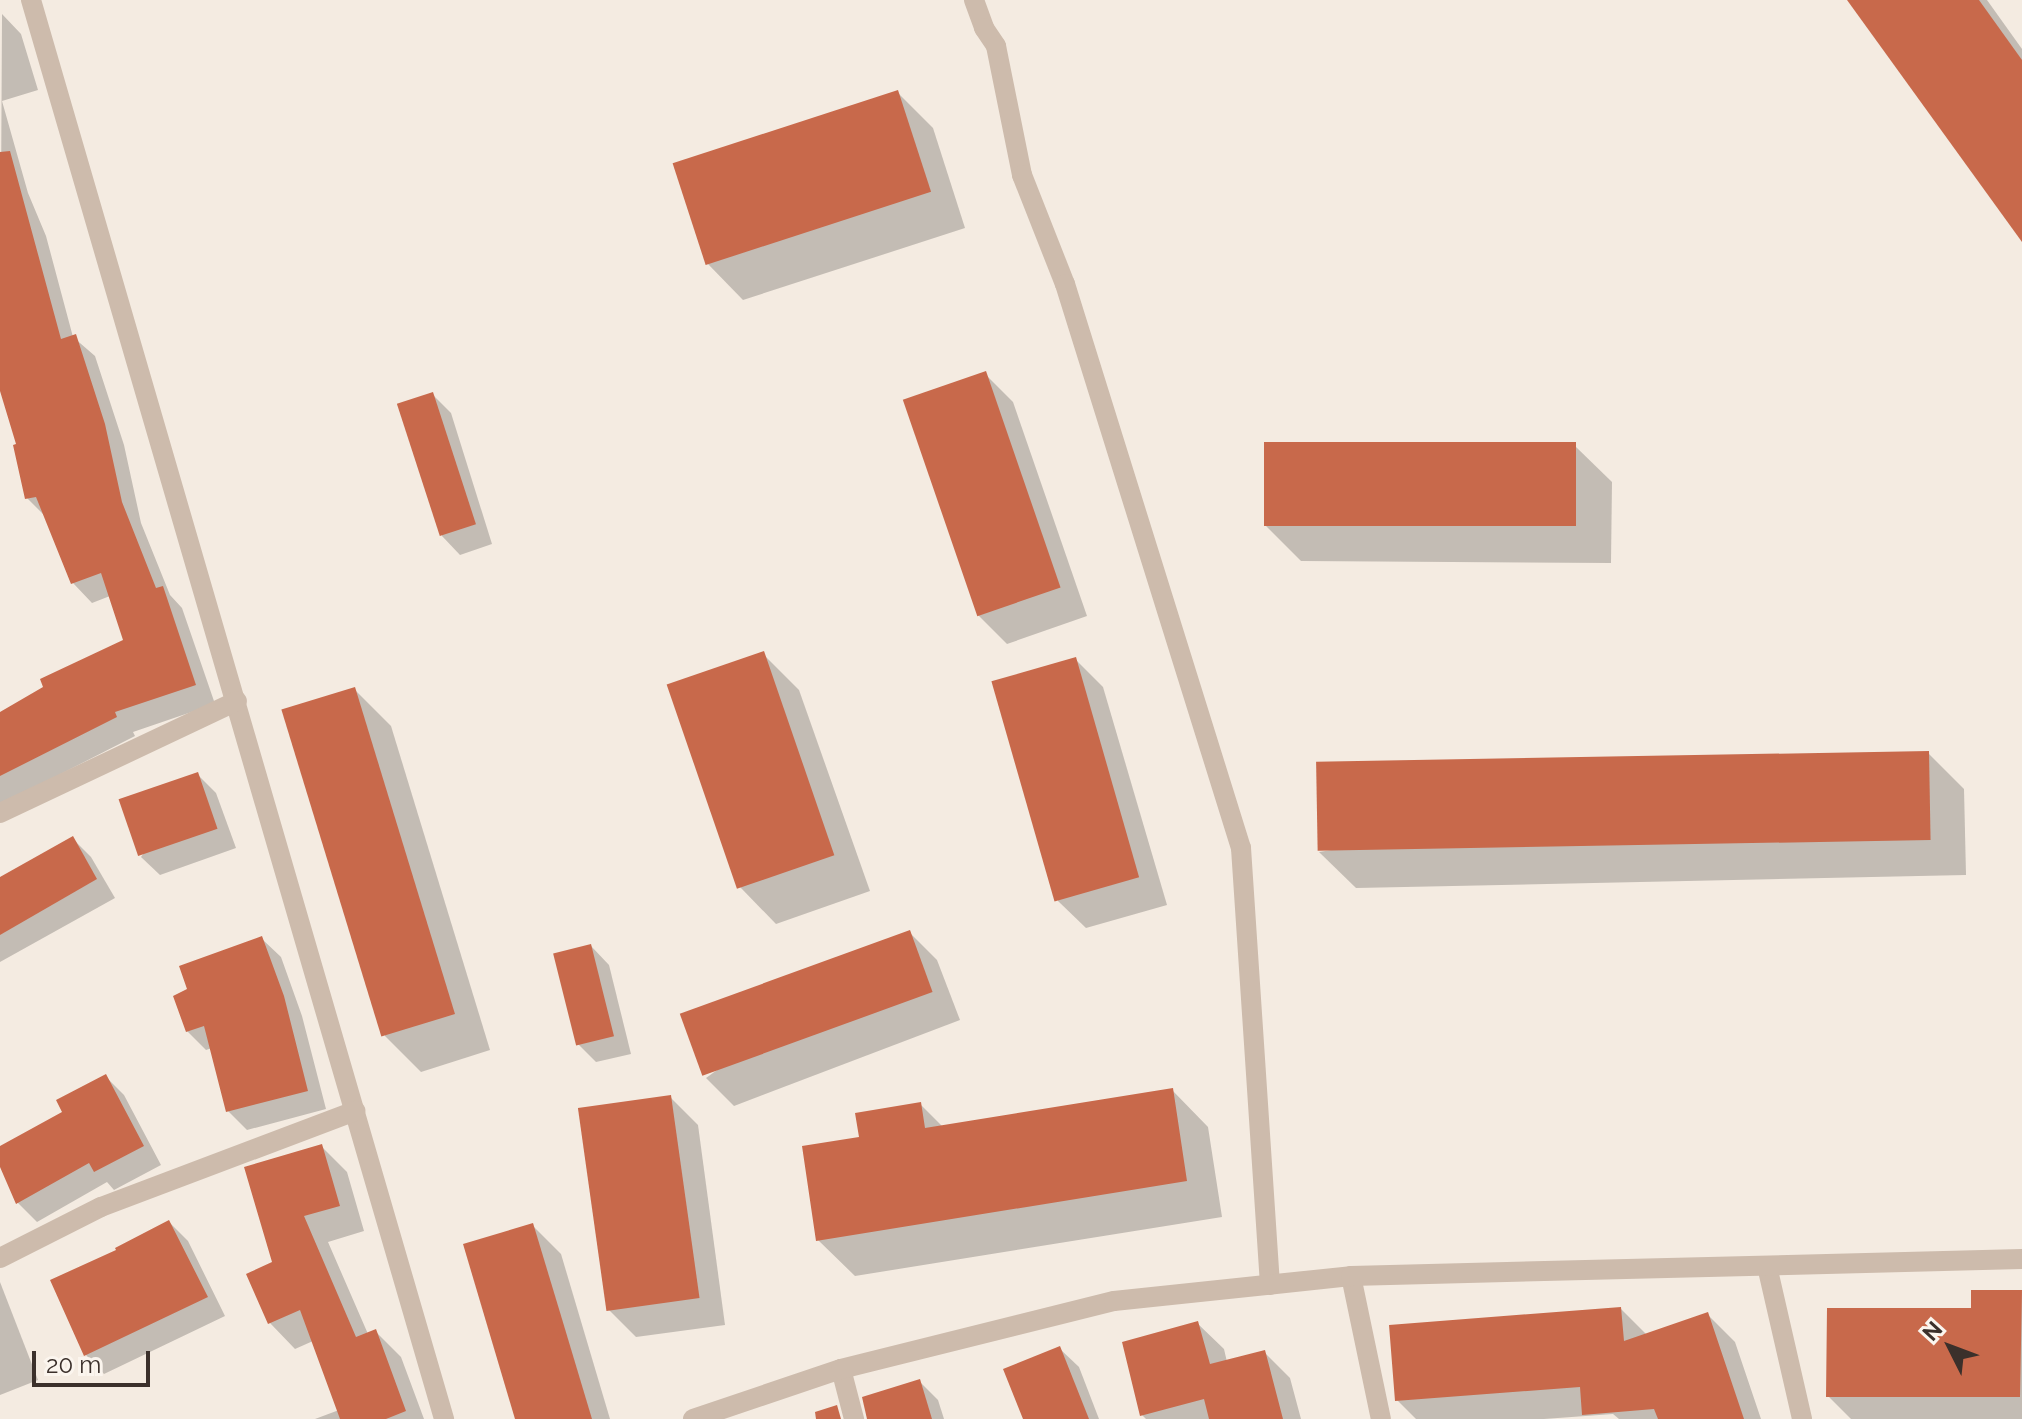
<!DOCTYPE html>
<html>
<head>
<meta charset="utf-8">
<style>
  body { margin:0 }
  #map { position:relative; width:2022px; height:1419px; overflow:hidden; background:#f4ebe1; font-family:Raleway,sans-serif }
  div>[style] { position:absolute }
  .shadow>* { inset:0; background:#0003 }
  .building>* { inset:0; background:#c8694b; transform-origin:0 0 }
  .minor>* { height:20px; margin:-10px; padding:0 10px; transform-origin:10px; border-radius:10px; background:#cdbbac }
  span { translate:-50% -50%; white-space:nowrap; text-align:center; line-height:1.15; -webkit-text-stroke:6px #fbf5ee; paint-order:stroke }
  .north { position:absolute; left:1910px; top:1307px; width:80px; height:80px; -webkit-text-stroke:6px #fbf5ee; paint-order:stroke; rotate:312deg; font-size:22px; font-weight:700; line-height:32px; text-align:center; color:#3b302b }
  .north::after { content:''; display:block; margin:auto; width:28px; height:36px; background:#3b302b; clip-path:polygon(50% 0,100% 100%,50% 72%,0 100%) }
  .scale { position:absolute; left:32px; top:1351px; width:118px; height:36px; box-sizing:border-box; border:4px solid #3b302b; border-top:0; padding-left:10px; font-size:24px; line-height:28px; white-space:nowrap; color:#3b302b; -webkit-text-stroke:6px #fbf5ee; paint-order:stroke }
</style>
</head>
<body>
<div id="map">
  <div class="shadow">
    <i style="clip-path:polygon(1850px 0,1987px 0,2022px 49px,2022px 239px)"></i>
    <i style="clip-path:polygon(2px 14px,21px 34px,38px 90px,2px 101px,28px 193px,46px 236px,73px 337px,95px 356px,124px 445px,141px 523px,170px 595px,182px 608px,215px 704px,133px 732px,135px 736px,0 805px,0 715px,125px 642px,110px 596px,92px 603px,73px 583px,47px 518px,27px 498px,18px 446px,0 384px)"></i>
    <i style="clip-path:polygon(897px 92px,933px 128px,965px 228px,743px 300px,707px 263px,675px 164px)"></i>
    <i style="clip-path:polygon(985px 374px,1013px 402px,1087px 616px,1007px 644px,979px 616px)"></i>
    <i style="clip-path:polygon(432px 394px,451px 413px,492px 544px,460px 555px,442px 536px)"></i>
    <i style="clip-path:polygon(1575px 446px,1612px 482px,1611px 563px,1301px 561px,1265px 525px)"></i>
    <i style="clip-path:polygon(763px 654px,799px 690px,870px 891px,776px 924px,740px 887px)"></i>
    <i style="clip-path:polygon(1075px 659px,1103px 687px,1167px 905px,1086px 928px,1058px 901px)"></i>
    <i style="clip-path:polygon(355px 690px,391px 726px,490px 1050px,421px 1072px,385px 1036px)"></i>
    <i style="clip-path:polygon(1928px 753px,1964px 789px,1966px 875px,1356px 888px,1319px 852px)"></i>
    <i style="clip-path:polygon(197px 774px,216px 793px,236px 848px,160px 875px,141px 857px)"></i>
    <i style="clip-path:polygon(72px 838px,91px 857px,115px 898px,0 962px,0 878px)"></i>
    <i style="clip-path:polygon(909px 932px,937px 960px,960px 1020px,734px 1106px,706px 1078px)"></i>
    <i style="clip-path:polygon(262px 939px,281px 957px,302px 1016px,326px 1109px,247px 1130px,228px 1111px,212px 1048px,206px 1050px,187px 1031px,190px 990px)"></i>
    <i style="clip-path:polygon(591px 946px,609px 965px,631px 1054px,596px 1062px,578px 1044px)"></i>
    <i style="clip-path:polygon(105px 1076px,124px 1095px,161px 1165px,114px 1190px,107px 1182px,37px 1222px,18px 1203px,0 1162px,0 1148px,65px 1112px)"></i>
    <i style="clip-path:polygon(1172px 1090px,1208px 1127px,1222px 1217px,855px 1276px,818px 1240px,861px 1139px,920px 1104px,943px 1127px)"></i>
    <i style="clip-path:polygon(670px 1097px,698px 1125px,725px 1325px,636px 1337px,608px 1309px)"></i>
    <i style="clip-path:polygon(321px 1146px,347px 1172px,364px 1231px,328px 1242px,368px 1334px,375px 1331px,401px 1357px,424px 1419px,315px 1419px,339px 1410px,313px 1341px,295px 1349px,270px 1323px,274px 1263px)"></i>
    <i style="clip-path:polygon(169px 1222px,188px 1241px,225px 1316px,104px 1374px,86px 1355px,53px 1281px,119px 1251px)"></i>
    <i style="clip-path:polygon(533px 1226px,561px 1254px,610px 1419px,517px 1419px)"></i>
    <i style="clip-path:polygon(0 1282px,38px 1380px,0 1395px)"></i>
    <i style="clip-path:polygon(1973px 1292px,2022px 1292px,2022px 1419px,1851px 1419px,1828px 1396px,1973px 1310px)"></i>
    <i style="clip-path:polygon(1621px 1309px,1647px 1335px,1707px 1314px,1735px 1342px,1761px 1419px,1619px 1419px,1613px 1414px,1544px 1419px,1416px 1419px,1397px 1400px)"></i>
    <i style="clip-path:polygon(1197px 1323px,1224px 1349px,1227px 1362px,1264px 1352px,1290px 1378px,1301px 1419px,1146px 1419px,1142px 1415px)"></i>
    <i style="clip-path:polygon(1060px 1349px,1079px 1367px,1099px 1419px,1025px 1419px)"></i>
    <i style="clip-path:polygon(919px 1381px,938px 1400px,944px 1419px,872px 1419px)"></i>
  </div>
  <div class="building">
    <i style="clip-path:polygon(1847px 0,1979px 0,2022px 60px,2022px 242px)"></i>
    <i style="left:898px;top:90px;width:107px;height:237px;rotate:72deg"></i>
    <i style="clip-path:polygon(10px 151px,61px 339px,76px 334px,105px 424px,122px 502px,156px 588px,163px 586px,196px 685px,115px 712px,117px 717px,0 776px,0 712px,43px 687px,40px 679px,123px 640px,101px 573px,71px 584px,36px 497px,25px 499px,13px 445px,16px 444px,0 391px,0 152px)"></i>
    <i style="left:986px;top:371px;width:229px;height:88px;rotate:71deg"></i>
    <i style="left:433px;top:392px;width:139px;height:38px;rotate:72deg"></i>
    <i style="left:1264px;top:442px;width:312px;height:84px"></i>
    <i style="left:764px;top:651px;width:216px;height:103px;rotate:71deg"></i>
    <i style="left:1076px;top:657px;width:229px;height:88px;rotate:74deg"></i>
    <i style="left:355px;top:687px;width:342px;height:77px;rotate:73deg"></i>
    <i style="left:1929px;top:751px;width:89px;height:613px;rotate:89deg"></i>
    <i style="left:198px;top:772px;width:60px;height:84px;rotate:71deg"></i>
    <i style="clip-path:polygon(73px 836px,97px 879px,0 935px,0 877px)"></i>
    <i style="left:910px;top:930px;width:66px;height:245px;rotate:70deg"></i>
    <i style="clip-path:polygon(262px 936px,284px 996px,308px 1091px,226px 1112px,204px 1026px,186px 1032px,173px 996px,187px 989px,179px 966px)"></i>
    <i style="left:591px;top:944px;width:95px;height:39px;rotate:76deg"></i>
    <i style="clip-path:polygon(106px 1074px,144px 1146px,94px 1172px,89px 1163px,16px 1204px,0 1167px,0 1146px,62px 1112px,56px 1100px)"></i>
    <i style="clip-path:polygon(1173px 1088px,1187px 1181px,816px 1241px,802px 1146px,859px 1137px,855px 1113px,921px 1102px,925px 1128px)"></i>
    <i style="left:671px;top:1095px;width:205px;height:94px;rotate:82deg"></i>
    <i style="clip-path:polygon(322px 1144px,340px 1206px,304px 1216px,356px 1337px,376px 1329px,406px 1411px,386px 1419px,340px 1419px,300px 1310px,268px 1324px,246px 1274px,272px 1262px,244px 1167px)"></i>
    <i style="clip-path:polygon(169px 1220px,208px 1297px,84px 1356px,50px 1280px,116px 1250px,115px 1248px)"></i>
    <i style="clip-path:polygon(533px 1223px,562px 1319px,592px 1419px,515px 1419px,463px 1244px)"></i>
    <i style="clip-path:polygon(1971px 1290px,2022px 1290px,2020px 1397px,1826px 1397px,1827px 1308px,1971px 1308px)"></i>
    <i style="clip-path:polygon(1621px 1307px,1624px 1341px,1708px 1312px,1744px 1419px,1658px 1419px,1654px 1409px,1582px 1415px,1580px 1387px,1395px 1401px,1389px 1325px)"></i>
    <i style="clip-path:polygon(1198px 1321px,1210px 1364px,1265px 1350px,1283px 1419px,1209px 1419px,1204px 1399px,1140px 1416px,1122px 1342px)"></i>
    <i style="clip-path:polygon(1060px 1346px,1089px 1419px,1023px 1419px,1003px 1369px)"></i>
    <i style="clip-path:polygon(920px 1379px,932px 1419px,867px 1419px,862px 1397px)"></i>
    <i style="clip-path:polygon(837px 1405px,841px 1419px,816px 1419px,815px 1412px)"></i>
  </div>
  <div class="minor">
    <i style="left:31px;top:0;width:1478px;rotate:73.77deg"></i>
    <i style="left:974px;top:0;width:30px;rotate:70deg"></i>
    <i style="left:984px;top:28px;width:22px;rotate:56deg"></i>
    <i style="left:996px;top:46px;width:132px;rotate:78.6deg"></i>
    <i style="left:1022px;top:175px;width:117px;rotate:68.5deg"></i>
    <i style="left:1065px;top:284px;width:591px;rotate:72.67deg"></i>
    <i style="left:1241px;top:848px;width:438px;rotate:86.2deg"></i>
    <i style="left:0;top:813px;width:262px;rotate:-25.3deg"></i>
    <i style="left:0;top:1258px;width:113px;rotate:-26.8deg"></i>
    <i style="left:101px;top:1207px;width:272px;rotate:-20.7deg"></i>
    <i style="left:1767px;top:1266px;width:157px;rotate:77.1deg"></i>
    <i style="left:1351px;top:1276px;width:146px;rotate:78.2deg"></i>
    <i style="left:841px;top:1369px;width:52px;rotate:75.4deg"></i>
    <i style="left:693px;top:1419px;width:156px;rotate:-18.7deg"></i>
    <i style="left:841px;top:1369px;width:281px;rotate:-14deg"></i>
    <i style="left:1114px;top:1301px;width:238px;rotate:-6deg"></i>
    <i style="left:1351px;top:1276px;width:671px;rotate:-1.45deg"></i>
  </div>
  <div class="north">N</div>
  <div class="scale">20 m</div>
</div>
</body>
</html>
